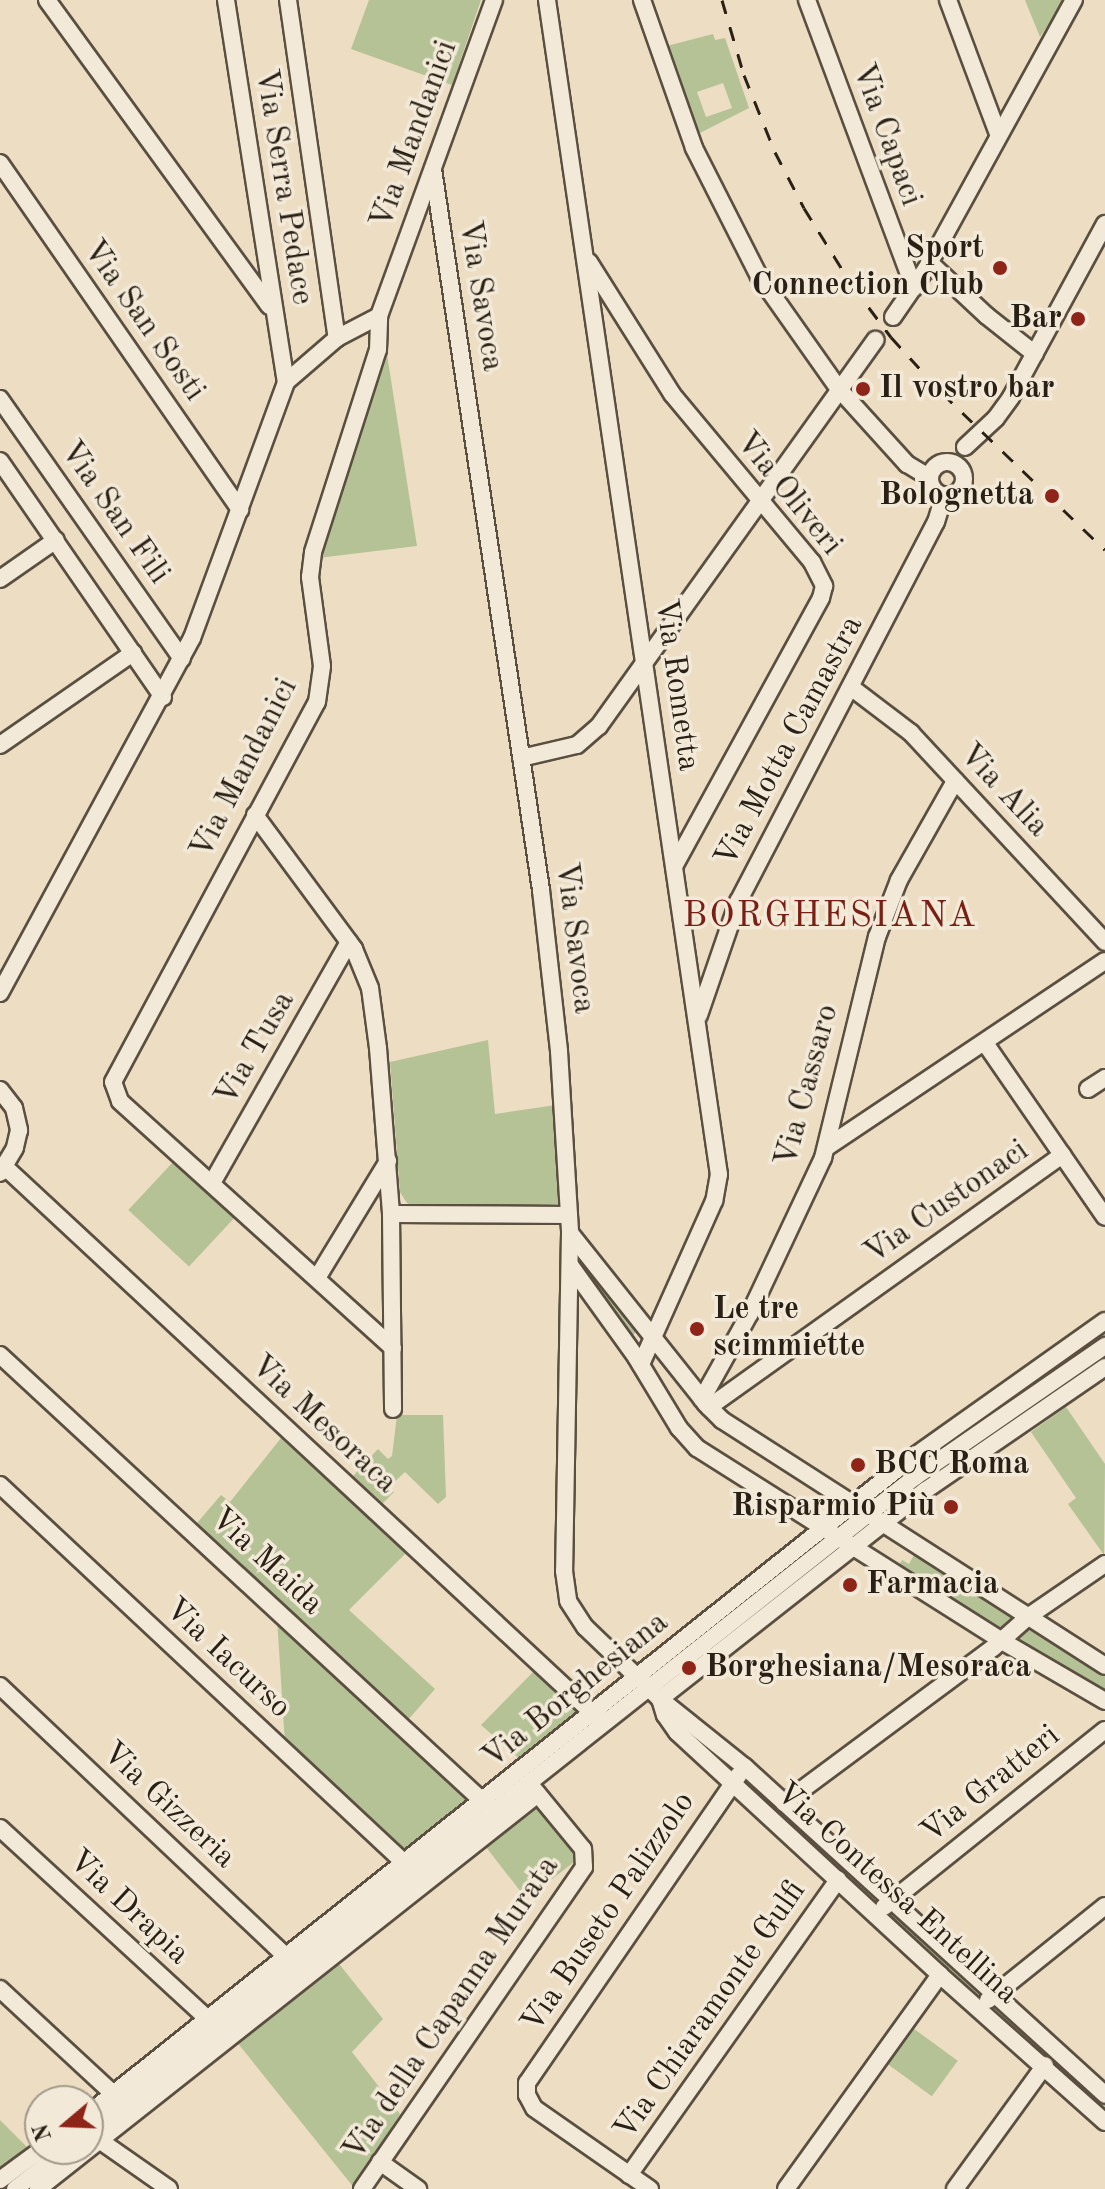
<!DOCTYPE html>
<html>
<head>
<meta charset="utf-8">
<style>
  body { margin:0 }
  #map { position:relative; width:1105px; height:2189px; overflow:hidden; background:#ecddc3; font-family:"Old Standard TT",serif }
  div>[style] { position:absolute }
  .green>* { inset:0; background:#b4c296; transform-origin:0 0 }
  .roads { filter:drop-shadow(2px 0 #5a4f40) drop-shadow(-2px 0 #5a4f40) drop-shadow(0 2px #5a4f40) drop-shadow(0 -2px #5a4f40) }
  .minor>* { height:16px; margin:-8px; padding:0 8px; transform-origin:8px; border-radius:8px; background:#f3e9d8 }
  .minor>.ring { margin:-8px; padding:0; box-sizing:content-box; background:none; border:16px solid #f3e9d8; border-radius:50% }
  .rail>* { height:3px; margin-top:-1.5px; transform-origin:0; background:repeating-linear-gradient(90deg,#2a2015 0 14px,transparent 0 28px) }
  .dots>* { width:22px; height:22px; translate:-50% -50%; box-sizing:border-box; border:4px solid #f3e9d8; border-radius:50% }
  span { translate:-50% -50%; white-space:nowrap; text-align:center; line-height:1.15; -webkit-text-stroke:7px #f3e9d8; paint-order:stroke }
  .street-label { font-size:32px; color:#2a2015 }
  .poi-label { font-size:32px; color:#2a2015; font-weight:700 }
  .right { translate:-100% -50%; text-align:right }
  .left { translate:0 -50%; text-align:left }
  .quarter-label { font-size:36px; color:#7a1f14; letter-spacing:2px }
  .north { position:absolute; left:24px; top:2085px; width:80px; height:80px; box-sizing:border-box; background:#f3e9d8; border:2px solid #a3998a; border-radius:50%; rotate:251deg; font-size:22px; font-weight:700; line-height:32px; text-align:center; color:#2a2015 }
  .north::after { content:''; display:block; margin:auto; width:28px; height:36px; background:#8f2418; clip-path:polygon(50% 0,100% 100%,50% 72%,0 100%) }
</style>
</head>
<body>
<div id="map">
  <div class="green">
    <i style="clip-path:polygon(369px 0,481px 0,452px 85px,351px 49px)"></i>
    <i style="clip-path:polygon(1025px 0,1065px 0,1040px 37px)"></i>
    <i style="clip-path:polygon(evenodd,713px 34px,715px 40px,725px 38px,749px 108px,698px 134px,667px 46px,713px 34px,723px 83px,732px 108px,706px 117px,697px 92px,723px 83px)"></i>
    <i style="clip-path:polygon(386px 348px,417px 546px,318px 558px)"></i>
    <i style="clip-path:polygon(488px 1040px,495px 1114px,556px 1105px,560px 1206px,415px 1207px,407px 1203px,400px 1192px,390px 1062px)"></i>
    <i style="left:174px;top:1161px;width:83px;height:67px;rotate:43deg"></i>
    <i style="clip-path:polygon(581px 1258px,637px 1330px,632px 1337px,627px 1338px,581px 1270px,578px 1259px)"></i>
    <i style="clip-path:polygon(1066px 1407px,1105px 1464px,1104px 1555px,1068px 1504px,1076px 1498px,1031px 1432px)"></i>
    <i style="clip-path:polygon(397px 1415px,443px 1415px,446px 1497px,438px 1504px,405px 1472px,389px 1487px,394px 1492px,383px 1503px,353px 1476px,378px 1449px,388px 1459px,392px 1456px)"></i>
    <i style="clip-path:polygon(281px 1438px,407px 1552px,349px 1610px,435px 1689px,407px 1721px,197px 1523px,221px 1495px,230px 1502px)"></i>
    <i style="clip-path:polygon(914px 1555px,1014px 1618px,1000px 1631px,898px 1567px,902px 1560px,909px 1564px)"></i>
    <i style="clip-path:polygon(277px 1618px,475px 1800px,404px 1853px,285px 1744px)"></i>
    <i style="clip-path:polygon(1026px 1624px,1105px 1674px,1105px 1698px,1009px 1640px)"></i>
    <i style="clip-path:polygon(534px 1671px,581px 1714px,522px 1761px,481px 1725px)"></i>
    <i style="clip-path:polygon(750px 1781px,880px 1901px,871px 1903px,745px 1785px)"></i>
    <i style="left:537px;top:1802px;width:70px;height:68px;rotate:52deg"></i>
    <i style="clip-path:polygon(889px 1908px,984px 1994px,981px 1997px,886px 1916px,885px 1912px)"></i>
    <i style="clip-path:polygon(336px 1960px,383px 2019px,352px 2052px,400px 2114px,355px 2189px,236px 2041px)"></i>
    <i style="clip-path:polygon(995px 2003px,1105px 2103px,1105px 2116px,992px 2012px,990px 2006px)"></i>
    <i style="left:910px;top:2026px;width:59px;height:44px;rotate:36deg"></i>
    <i style="clip-path:polygon(0 2120px,29px 2149px,0 2169px)"></i>
  </div>
  <div class="roads">
    <div class="minor">
      <i style="left:47px;top:0;width:378px;rotate:54deg"></i>
      <i style="left:226px;top:0;width:387px;rotate:81.1deg"></i>
      <i style="left:288px;top:0;width:342px;rotate:81.8deg"></i>
      <i style="left:547px;top:0;width:1187px;rotate:81.67deg"></i>
      <i style="left:719px;top:1174px;width:27px;rotate:100deg"></i>
      <i style="left:714px;top:1201px;width:179px;rotate:114.1deg"></i>
      <i style="left:642px;top:0;width:157px;rotate:70.6deg"></i>
      <i style="left:694px;top:148px;width:144px;rotate:63.1deg"></i>
      <i style="left:759px;top:276px;width:137px;rotate:54.8deg"></i>
      <i style="left:838px;top:388px;width:103px;rotate:47.8deg"></i>
      <i style="left:907px;top:464px;width:27px;rotate:31deg"></i>
      <i style="left:807px;top:0;width:307px;rotate:69.6deg"></i>
      <i style="left:948px;top:0;width:143px;rotate:69.5deg"></i>
      <i style="left:0;top:163px;width:422px;rotate:55.3deg"></i>
      <i style="left:433px;top:169px;width:729px;rotate:81.48deg"></i>
      <i style="left:541px;top:890px;width:162px;rotate:83.6deg"></i>
      <i style="left:559px;top:1051px;width:182px;rotate:86.5deg"></i>
      <i style="left:570px;top:1233px;width:338px;rotate:91deg"></i>
      <i style="left:564px;top:1571px;width:30px;rotate:82deg"></i>
      <i style="left:568px;top:1601px;width:31px;rotate:57deg"></i>
      <i style="left:585px;top:1627px;width:104px;rotate:43.8deg"></i>
      <i style="left:660px;top:1699px;width:109px;rotate:38.7deg"></i>
      <i style="left:745px;top:1767px;width:487px;rotate:42.3deg"></i>
      <i style="left:589px;top:262px;width:156px;rotate:57.8deg"></i>
      <i style="left:672px;top:394px;width:219px;rotate:50.2deg"></i>
      <i style="left:812px;top:562px;width:27px;rotate:63deg"></i>
      <i style="left:824px;top:586px;width:12px;rotate:104deg"></i>
      <i style="left:821px;top:598px;width:306px;rotate:118.7deg"></i>
      <i style="left:929px;top:262px;width:79px;rotate:43deg"></i>
      <i style="left:987px;top:316px;width:61px;rotate:38.4deg"></i>
      <i style="left:893px;top:317px;width:58px;rotate:-55.5deg"></i>
      <i style="left:926px;top:269px;width:307px;rotate:-61.2deg"></i>
      <i style="left:0;top:399px;width:317px;rotate:55deg"></i>
      <i style="left:965px;top:447px;width:42px;rotate:-43.1deg"></i>
      <i style="left:996px;top:418px;width:26px;rotate:-54deg"></i>
      <i style="left:1011px;top:397px;width:197px;rotate:-61.5deg"></i>
      <i style="left:0;top:461px;width:287px;rotate:55.4deg"></i>
      <i class="ring" style="left:930px;top:462px;width:18px;height:18px"></i>
      <i style="left:0;top:579px;width:68px;rotate:-34.9deg"></i>
      <i style="left:852px;top:688px;width:74px;rotate:37.3deg"></i>
      <i style="left:911px;top:733px;width:285px;rotate:47.1deg"></i>
      <i style="left:0;top:745px;width:162px;rotate:-34.7deg"></i>
      <i style="left:521px;top:758px;width:57px;rotate:-13.1deg"></i>
      <i style="left:577px;top:745px;width:29px;rotate:-41deg"></i>
      <i style="left:599px;top:726px;width:475px;rotate:-54.4deg"></i>
      <i style="left:255px;top:815px;width:167px;rotate:53.5deg"></i>
      <i style="left:354px;top:949px;width:42px;rotate:67.7deg"></i>
      <i style="left:370px;top:988px;width:61px;rotate:82.4deg"></i>
      <i style="left:378px;top:1048px;width:167px;rotate:85.5deg"></i>
      <i style="left:391px;top:1214px;width:195px;rotate:89.4deg"></i>
      <i style="left:0;top:993px;width:404px;rotate:-61.6deg"></i>
      <i style="left:192px;top:638px;width:273px;rotate:-69.8deg"></i>
      <i style="left:286px;top:382px;width:67px;rotate:-40.8deg"></i>
      <i style="left:337px;top:338px;width:47px;rotate:-27.6deg"></i>
      <i style="left:699px;top:1015px;width:120px;rotate:-71deg"></i>
      <i style="left:738px;top:902px;width:428px;rotate:-62.5deg"></i>
      <i style="left:936px;top:522px;width:28px;rotate:-73deg"></i>
      <i style="left:985px;top:1043px;width:211px;rotate:55.4deg"></i>
      <i style="left:1088px;top:1089px;width:20px;rotate:-33deg"></i>
      <i style="left:0;top:1090px;width:23px;rotate:52deg"></i>
      <i style="left:14px;top:1108px;width:23px;rotate:77deg"></i>
      <i style="left:19px;top:1130px;width:18px;rotate:103deg"></i>
      <i style="left:15px;top:1148px;width:29px;rotate:121deg"></i>
      <i style="left:827px;top:1147px;width:334px;rotate:-33.8deg"></i>
      <i style="left:5px;top:1167px;width:812px;rotate:42.9deg"></i>
      <i style="left:212px;top:1183px;width:277px;rotate:-60.4deg"></i>
      <i style="left:391px;top:1214px;width:178px;rotate:0.3deg"></i>
      <i style="left:570px;top:1233px;width:217px;rotate:51.5deg"></i>
      <i style="left:705px;top:1403px;width:24px;rotate:45deg"></i>
      <i style="left:722px;top:1420px;width:455px;rotate:32.7deg"></i>
      <i style="left:570px;top:1265px;width:113px;rotate:54.3deg"></i>
      <i style="left:636px;top:1357px;width:83px;rotate:58.8deg"></i>
      <i style="left:679px;top:1428px;width:27px;rotate:48deg"></i>
      <i style="left:697px;top:1448px;width:361px;rotate:32.3deg"></i>
      <i style="left:1002px;top:1641px;width:119px;rotate:30.2deg"></i>
      <i style="left:317px;top:1278px;width:137px;rotate:-58.7deg"></i>
      <i style="left:393px;top:1348px;width:368px;rotate:-137.9deg"></i>
      <i style="left:120px;top:1101px;width:20px;rotate:-110deg"></i>
      <i style="left:113px;top:1082px;width:431px;rotate:-61.8deg"></i>
      <i style="left:317px;top:702px;width:36px;rotate:-82deg"></i>
      <i style="left:322px;top:666px;width:90px;rotate:-97.7deg"></i>
      <i style="left:310px;top:577px;width:25px;rotate:-83deg"></i>
      <i style="left:313px;top:552px;width:212px;rotate:-72.2deg"></i>
      <i style="left:378px;top:350px;width:34px;rotate:-88deg"></i>
      <i style="left:379px;top:316px;width:336px;rotate:-70deg"></i>
      <i style="left:0;top:1355px;width:666px;rotate:42.75deg"></i>
      <i style="left:702px;top:1399px;width:98px;rotate:-60.8deg"></i>
      <i style="left:750px;top:1313px;width:171px;rotate:-64.8deg"></i>
      <i style="left:823px;top:1158px;width:228px;rotate:-76.3deg"></i>
      <i style="left:877px;top:937px;width:61px;rotate:-68.9deg"></i>
      <i style="left:899px;top:880px;width:114px;rotate:-60.5deg"></i>
      <i style="left:709px;top:1407px;width:434px;rotate:-35.5deg"></i>
      <i style="left:0;top:1485px;width:564px;rotate:43.06deg"></i>
      <i style="left:0;top:1686px;width:403px;rotate:43.4deg"></i>
      <i style="left:660px;top:1699px;width:17px;rotate:73deg"></i>
      <i style="left:665px;top:1715px;width:21px;rotate:55deg"></i>
      <i style="left:677px;top:1732px;width:358px;rotate:42.7deg"></i>
      <i style="left:940px;top:1975px;width:221px;rotate:41.7deg"></i>
      <i style="left:660px;top:1699px;width:338px;rotate:-38.2deg"></i>
      <i style="left:926px;top:1490px;width:217px;rotate:-34.5deg"></i>
      <i style="left:784px;top:1803px;width:260px;rotate:-36.6deg"></i>
      <i style="left:993px;top:1648px;width:48px;rotate:-41.6deg"></i>
      <i style="left:1029px;top:1616px;width:92px;rotate:-34.4deg"></i>
      <i style="left:0;top:1828px;width:288px;rotate:42.6deg"></i>
      <i style="left:884px;top:1907px;width:283px;rotate:-38.7deg"></i>
      <i style="left:0;top:1989px;width:163px;rotate:42.8deg"></i>
      <i style="left:988px;top:2000px;width:150px;rotate:-38.8deg"></i>
      <i style="left:88px;top:2114px;width:1045px;rotate:-38.55deg"></i>
      <i style="left:905px;top:1463px;width:245px;rotate:-35.4deg"></i>
      <i style="left:88px;top:2132px;width:1055px;rotate:-38.38deg"></i>
      <i style="left:915px;top:1477px;width:231px;rotate:-34.6deg"></i>
      <i style="left:92px;top:2135px;width:94px;rotate:35deg"></i>
      <i style="left:380px;top:2162px;width:47px;rotate:35.4deg"></i>
      <i style="left:629px;top:2175px;width:362px;rotate:-54.7deg"></i>
      <i style="left:0;top:2180px;width:52px;rotate:-36.4deg"></i>
      <i style="left:15px;top:2189px;width:66px;rotate:-37.6deg"></i>
      <i style="left:38px;top:2189px;width:637px;rotate:-38.31deg"></i>
      <i style="left:362px;top:2189px;width:391px;rotate:-55.4deg"></i>
      <i style="left:584px;top:1867px;width:18px;rotate:-93deg"></i>
      <i style="left:583px;top:1849px;width:80px;rotate:-129.4deg"></i>
      <i style="left:650px;top:2189px;width:141px;rotate:-145.1deg"></i>
      <i style="left:534px;top:2108px;width:15px;rotate:-118deg"></i>
      <i style="left:527px;top:2095px;width:12px;rotate:-90deg"></i>
      <i style="left:527px;top:2083px;width:374px;rotate:-55.5deg"></i>
      <i style="left:786px;top:2189px;width:264px;rotate:-54.3deg"></i>
      <i style="left:955px;top:2189px;width:153px;rotate:-54deg"></i>
    </div>
  </div>
  <div class="rail">
    <i style="left:722px;top:0;width:78px;rotate:73.7deg"></i>
    <i style="left:744px;top:75px;width:83px;rotate:68.1deg"></i>
    <i style="left:775px;top:152px;width:63px;rotate:62.6deg"></i>
    <i style="left:804px;top:208px;width:91px;rotate:58.1deg"></i>
    <i style="left:852px;top:285px;width:65px;rotate:53.1deg"></i>
    <i style="left:891px;top:337px;width:76px;rotate:47.7deg"></i>
    <i style="left:942px;top:393px;width:226px;rotate:43.9deg"></i>
  </div>
  <div class="dots">
    <i style="left:1000px;top:268px;background:#8f2418"></i>
    <i style="left:1078px;top:319px;background:#8f2418"></i>
    <i style="left:863px;top:389px;background:#8f2418"></i>
    <i style="left:1052px;top:496px;background:#8f2418"></i>
    <i style="left:697px;top:1329px;background:#8f2418"></i>
    <i style="left:858px;top:1465px;background:#8f2418"></i>
    <i style="left:951px;top:1507px;background:#8f2418"></i>
    <i style="left:850px;top:1585px;background:#8f2418"></i>
    <i style="left:689px;top:1668px;background:#8f2418"></i>
  </div>
  <div class="street-label">
    <span style="left:415px;top:135px;rotate:-70deg">Via Mandanici</span>
    <span style="left:886px;top:135px;rotate:70deg">Via Capaci</span>
    <span style="left:283px;top:187px;rotate:81deg">Via Serra Pedace</span>
    <span style="left:480px;top:296px;rotate:81deg">Via Savoca</span>
    <span style="left:143px;top:321px;rotate:55deg">Via San Sosti</span>
    <span style="left:788px;top:494px;rotate:51deg">Via Oliveri</span>
    <span style="left:114px;top:513px;rotate:55deg">Via San Fili</span>
    <span style="left:676px;top:685px;rotate:82deg">Via Rometta</span>
    <span style="left:790px;top:742px;rotate:-62deg">Via Motta Camastra</span>
    <span style="left:245px;top:769px;rotate:-63deg">Via Mandanici</span>
    <span style="left:1003px;top:791px;rotate:47deg">Via Alia</span>
    <span style="left:574px;top:938px;rotate:83deg">Via Savoca</span>
    <span style="left:256px;top:1049px;rotate:-60deg">Via Tusa</span>
    <span style="left:808px;top:1086px;rotate:-75deg">Via Cassaro</span>
    <span style="left:947px;top:1203px;rotate:-35deg">Via Custonaci</span>
    <span style="left:323px;top:1425px;rotate:43deg">Via Mesoraca</span>
    <span style="left:266px;top:1562px;rotate:43deg">Via Maida</span>
    <span style="left:227px;top:1659px;rotate:43deg">Via Iacurso</span>
    <span style="left:576px;top:1691px;rotate:-39deg">Via Borghesiana</span>
    <span style="left:991px;top:1785px;rotate:-39deg">Via Gratteri</span>
    <span style="left:168px;top:1806px;rotate:43deg">Via Gizzeria</span>
    <span style="left:896px;top:1894px;rotate:42deg">Via Contessa Entellina</span>
    <span style="left:128px;top:1908px;rotate:43deg">Via Drapia</span>
    <span style="left:609px;top:1913px;rotate:-56deg">Via Buseto Palizzolo</span>
    <span style="left:452px;top:2009px;rotate:-56deg">Via della Capanna Murata</span>
    <span style="left:711px;top:2011px;rotate:-55deg">Via Chiaramonte Gulfi</span>
  </div>
  <div class="poi-label">
    <span class="right" style="left:984px;top:268px">Sport<br>Connection Club</span>
    <span class="right" style="left:1062px;top:319px">Bar</span>
    <span class="left" style="left:879px;top:389px">Il vostro bar</span>
    <span class="right" style="left:1034px;top:496px">Bolognetta</span>
    <span class="left" style="left:713px;top:1329px">Le tre<br>scimmiette</span>
    <span class="left" style="left:874px;top:1465px">BCC Roma</span>
    <span class="right" style="left:935px;top:1507px">Risparmio Più</span>
    <span class="left" style="left:866px;top:1585px">Farmacia</span>
    <span class="left" style="left:705px;top:1668px">Borghesiana/Mesoraca</span>
  </div>
  <div class="quarter-label">
    <span style="left:830px;top:918px">BORGHESIANA</span>
  </div>
  <div class="north">N</div>
</div>
</body>
</html>
